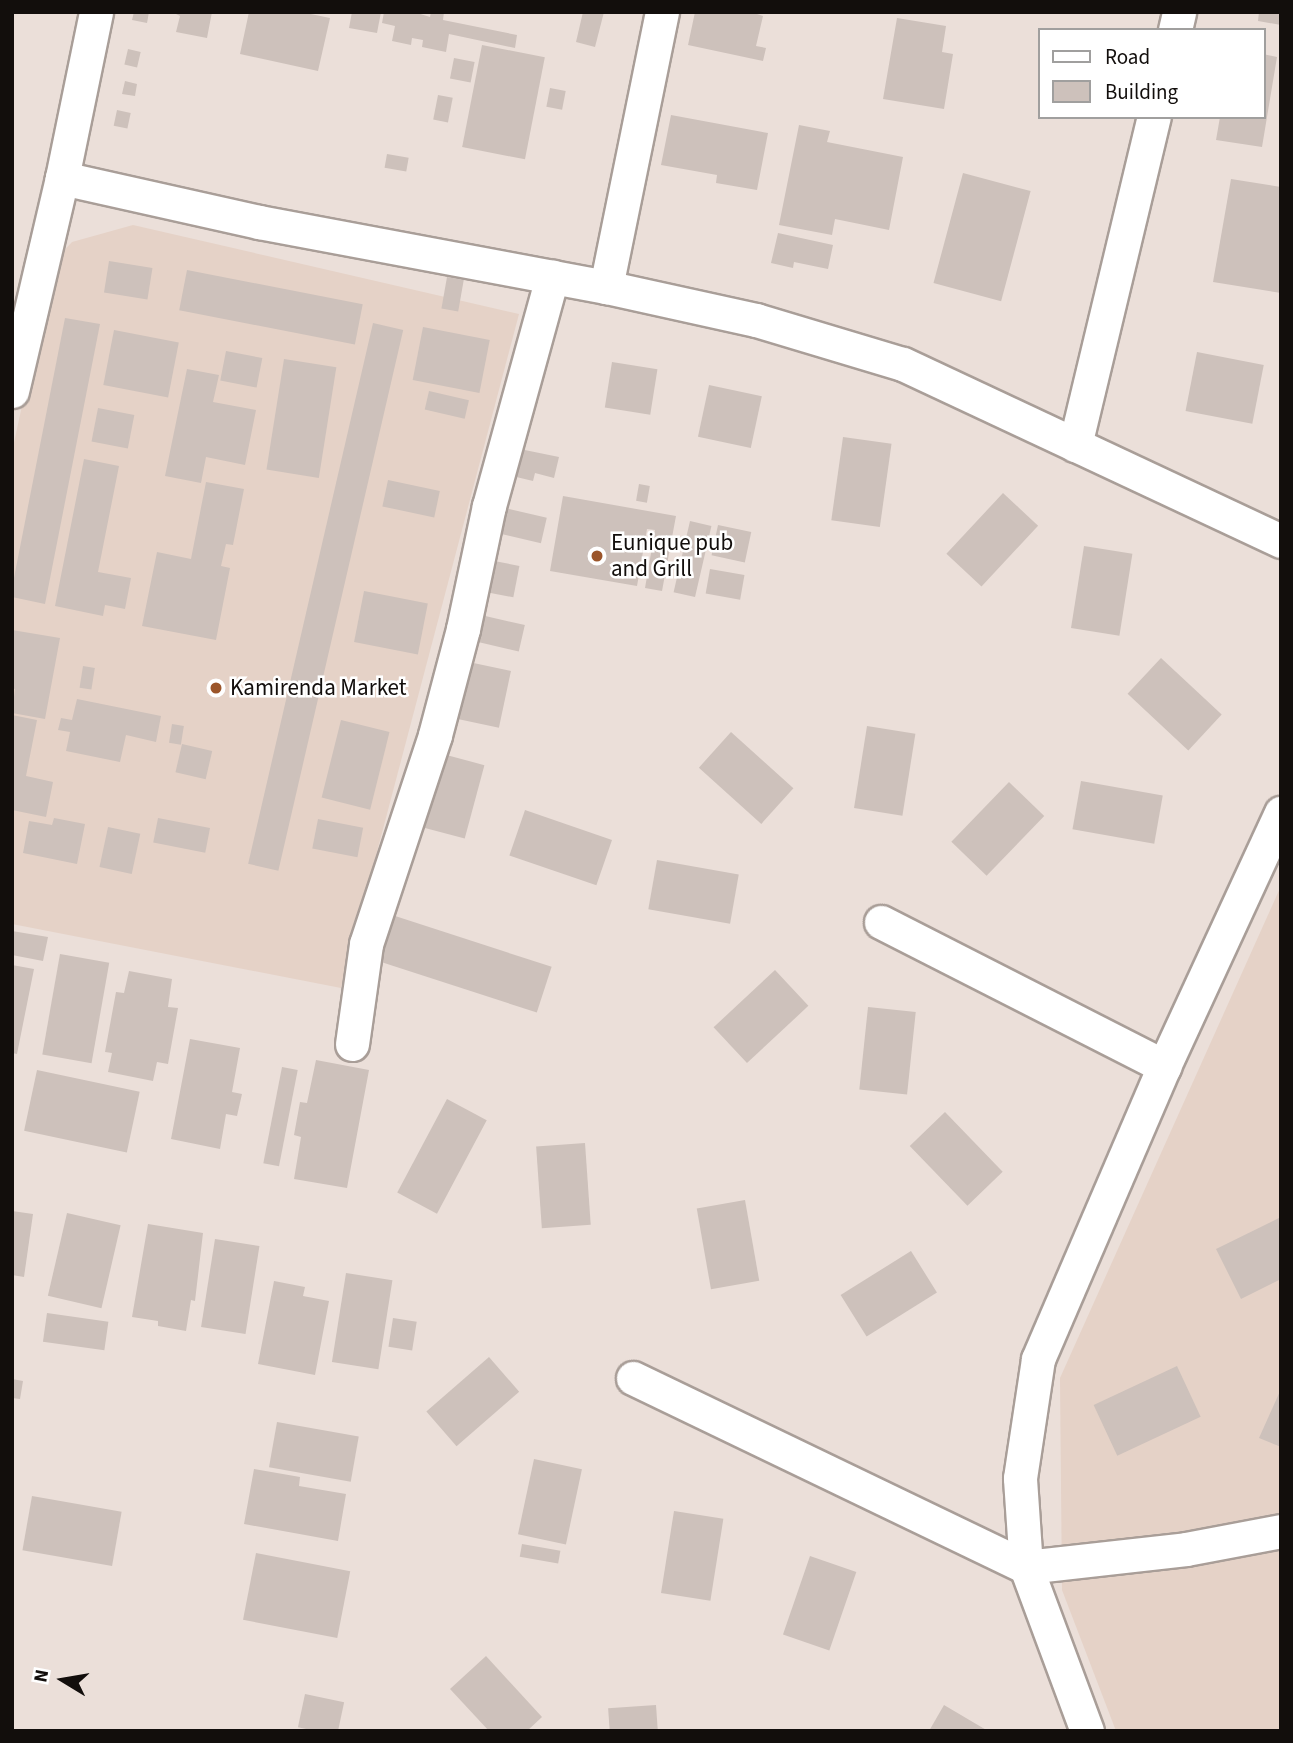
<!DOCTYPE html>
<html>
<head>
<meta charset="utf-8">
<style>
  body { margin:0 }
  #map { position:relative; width:1293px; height:1743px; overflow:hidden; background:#ebdfd9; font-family:"Source Sans 3",sans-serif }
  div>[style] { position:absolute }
  .built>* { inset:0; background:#e5d2c7 }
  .building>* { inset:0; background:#cdc1bb; transform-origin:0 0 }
  .roads { filter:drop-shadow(2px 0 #a99e98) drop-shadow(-2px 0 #a99e98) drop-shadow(0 2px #a99e98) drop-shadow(0 -2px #a99e98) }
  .street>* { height:33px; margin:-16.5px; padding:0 16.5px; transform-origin:16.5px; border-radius:16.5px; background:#fff }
  .dots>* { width:19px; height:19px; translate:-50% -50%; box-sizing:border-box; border:4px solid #fff; border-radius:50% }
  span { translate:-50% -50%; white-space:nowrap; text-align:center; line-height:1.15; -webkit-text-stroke:5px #fff; paint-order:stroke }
  .poi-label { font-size:23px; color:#120e0c }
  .left { translate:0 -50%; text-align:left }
  .frame { position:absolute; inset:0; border:14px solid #120e0c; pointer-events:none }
  .legend { position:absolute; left:1038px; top:28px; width:228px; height:91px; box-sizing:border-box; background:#fff; border:2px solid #a09f9e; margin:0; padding:9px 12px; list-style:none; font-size:21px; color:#120e0c }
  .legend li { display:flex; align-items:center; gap:14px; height:35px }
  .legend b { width:35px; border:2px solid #a09f9e }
  .north { position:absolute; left:28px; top:1645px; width:70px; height:70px; -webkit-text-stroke:5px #fff; paint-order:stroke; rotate:281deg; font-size:19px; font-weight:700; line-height:28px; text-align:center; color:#120e0c }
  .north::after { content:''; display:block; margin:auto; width:24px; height:32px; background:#120e0c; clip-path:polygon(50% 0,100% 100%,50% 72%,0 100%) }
</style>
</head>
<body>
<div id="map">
  <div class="built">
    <i style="clip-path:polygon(133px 225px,519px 314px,341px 988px,12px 924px,12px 452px,53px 262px,72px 242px)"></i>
    <i style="clip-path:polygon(1281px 886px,1281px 1731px,1116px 1731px,1062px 1590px,1060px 1378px)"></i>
  </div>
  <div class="building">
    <i style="clip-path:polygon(134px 12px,149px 12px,147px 23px,132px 20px)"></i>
    <i style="clip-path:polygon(172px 12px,212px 12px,207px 38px,176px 32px,180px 16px)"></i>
    <i style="clip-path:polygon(249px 12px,301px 12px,330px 18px,318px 71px,240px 54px)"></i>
    <i style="clip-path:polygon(352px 12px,381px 12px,377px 33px,349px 28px)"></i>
    <i style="clip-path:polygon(384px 12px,414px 12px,430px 17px,431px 12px,444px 12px,443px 20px,517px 35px,515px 48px,449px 34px,446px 52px,422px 47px,423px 40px,412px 38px,411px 45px,392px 41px,395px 26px,382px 23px)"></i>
    <i style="clip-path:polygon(583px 12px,604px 12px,595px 47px,576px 42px)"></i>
    <i style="clip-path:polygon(695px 12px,751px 12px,763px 16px,756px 46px,766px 48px,763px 61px,688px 45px)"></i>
    <i style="clip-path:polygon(1259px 12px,1281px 12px,1281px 25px,1258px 21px)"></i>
    <i style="clip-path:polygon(897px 18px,946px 26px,942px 52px,953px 54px,944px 109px,883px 99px)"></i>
    <i style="left:482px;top:45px;width:64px;height:104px;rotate:11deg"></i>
    <i style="left:128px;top:49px;width:13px;height:16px;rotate:13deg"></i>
    <i style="clip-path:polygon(1263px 54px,1277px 57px,1262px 147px,1216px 140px,1220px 117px,1263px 117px)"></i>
    <i style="left:454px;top:58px;width:21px;height:21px;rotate:11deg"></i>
    <i style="clip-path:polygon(125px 81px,137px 84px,135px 96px,122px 94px)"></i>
    <i style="left:550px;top:88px;width:16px;height:19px;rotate:11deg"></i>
    <i style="left:438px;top:95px;width:15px;height:25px;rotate:11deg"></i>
    <i style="left:117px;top:110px;width:14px;height:16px;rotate:12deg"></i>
    <i style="clip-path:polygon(671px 115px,768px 133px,757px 190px,716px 183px,717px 175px,661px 165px)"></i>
    <i style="clip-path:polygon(799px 125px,830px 131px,827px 142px,903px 157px,889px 230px,835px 219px,832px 235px,779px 225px)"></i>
    <i style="left:387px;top:154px;width:22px;height:14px;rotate:10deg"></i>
    <i style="left:963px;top:173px;width:70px;height:114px;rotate:15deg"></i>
    <i style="clip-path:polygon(1231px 179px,1281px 187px,1281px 293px,1213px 282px)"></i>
    <i style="clip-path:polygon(778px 233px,833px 245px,828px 269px,794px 262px,793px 268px,771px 263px)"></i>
    <i style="left:109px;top:261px;width:44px;height:32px;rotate:9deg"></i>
    <i style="left:187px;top:270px;width:179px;height:41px;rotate:11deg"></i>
    <i style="left:447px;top:277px;width:17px;height:32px;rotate:10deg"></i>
    <i style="clip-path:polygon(65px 318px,100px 324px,45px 604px,12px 597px,12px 588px)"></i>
    <i style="left:373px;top:323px;width:31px;height:555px;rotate:13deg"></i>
    <i style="left:423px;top:327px;width:68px;height:54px;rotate:11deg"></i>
    <i style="left:114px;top:330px;width:66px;height:56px;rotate:11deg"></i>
    <i style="left:226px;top:351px;width:37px;height:30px;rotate:11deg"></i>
    <i style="left:1197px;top:352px;width:68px;height:60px;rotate:11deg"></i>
    <i style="left:284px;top:359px;width:53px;height:112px;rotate:9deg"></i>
    <i style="left:612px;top:362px;width:46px;height:46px;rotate:9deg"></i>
    <i style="clip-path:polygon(187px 369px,219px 375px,213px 402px,256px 410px,245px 465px,206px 457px,201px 483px,165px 476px)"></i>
    <i style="left:709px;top:385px;width:54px;height:53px;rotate:12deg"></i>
    <i style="left:429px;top:391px;width:41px;height:19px;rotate:13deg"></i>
    <i style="left:98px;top:408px;width:37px;height:34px;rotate:11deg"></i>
    <i style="left:843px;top:437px;width:49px;height:84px;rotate:8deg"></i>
    <i style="clip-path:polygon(510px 447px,559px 457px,554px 478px,535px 473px,533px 481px,504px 474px)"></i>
    <i style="clip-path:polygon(84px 459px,119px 466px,98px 572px,131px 578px,125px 609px,105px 605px,103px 616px,55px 606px)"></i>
    <i style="left:388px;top:480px;width:53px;height:27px;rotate:12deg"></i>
    <i style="clip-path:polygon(206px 482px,244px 489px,233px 545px,226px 544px,221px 566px,230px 568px,216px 640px,142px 626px,157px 552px,191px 559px)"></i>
    <i style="left:639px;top:484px;width:11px;height:17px;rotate:10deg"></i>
    <i style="left:1003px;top:493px;width:48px;height:83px;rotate:43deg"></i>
    <i style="clip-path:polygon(563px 496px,676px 516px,662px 591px,645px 588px,655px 530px,647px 529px,637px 586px,550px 571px)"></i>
    <i style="left:500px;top:507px;width:48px;height:26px;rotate:13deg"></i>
    <i style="left:690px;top:521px;width:22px;height:73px;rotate:13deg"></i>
    <i style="left:718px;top:525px;width:34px;height:31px;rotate:12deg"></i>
    <i style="left:1084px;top:546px;width:49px;height:83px;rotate:9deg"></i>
    <i style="left:489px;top:560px;width:31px;height:32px;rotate:11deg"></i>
    <i style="left:710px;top:569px;width:35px;height:25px;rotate:10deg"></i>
    <i style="left:364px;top:591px;width:65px;height:52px;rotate:11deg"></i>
    <i style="left:481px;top:615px;width:45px;height:27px;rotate:13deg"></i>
    <i style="clip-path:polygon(12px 630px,60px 638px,45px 719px,12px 713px,15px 689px,12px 688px)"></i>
    <i style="left:1161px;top:658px;width:83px;height:49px;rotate:43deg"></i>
    <i style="left:464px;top:661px;width:48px;height:58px;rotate:12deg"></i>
    <i style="left:83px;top:666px;width:12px;height:22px;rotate:9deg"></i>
    <i style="clip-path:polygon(77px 699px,161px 716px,156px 742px,126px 735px,120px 762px,66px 751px,70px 732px,58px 730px,61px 718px,72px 720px)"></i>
    <i style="clip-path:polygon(12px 715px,37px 720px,26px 776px,53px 782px,46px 817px,12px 810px)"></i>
    <i style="left:341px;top:720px;width:50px;height:80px;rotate:14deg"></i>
    <i style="left:172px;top:724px;width:12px;height:19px;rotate:9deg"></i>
    <i style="left:867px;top:726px;width:49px;height:83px;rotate:9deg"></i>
    <i style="left:731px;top:732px;width:84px;height:48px;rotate:42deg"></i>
    <i style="left:182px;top:744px;width:31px;height:29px;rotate:13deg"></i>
    <i style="left:439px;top:753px;width:47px;height:76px;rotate:15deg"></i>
    <i style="left:1081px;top:781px;width:83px;height:49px;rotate:10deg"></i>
    <i style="left:1009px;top:782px;width:49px;height:83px;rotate:44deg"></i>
    <i style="left:525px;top:810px;width:92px;height:48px;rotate:19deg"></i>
    <i style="clip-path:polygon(54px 818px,85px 824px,77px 864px,23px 853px,29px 821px,52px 825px)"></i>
    <i style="left:158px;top:818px;width:53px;height:25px;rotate:11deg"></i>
    <i style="left:318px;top:819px;width:46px;height:30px;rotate:11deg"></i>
    <i style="left:108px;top:827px;width:33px;height:41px;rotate:12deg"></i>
    <i style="left:657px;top:860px;width:83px;height:50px;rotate:10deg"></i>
    <i style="left:389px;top:914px;width:171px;height:48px;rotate:18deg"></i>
    <i style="clip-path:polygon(12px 931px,48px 937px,43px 961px,12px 955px)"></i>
    <i style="left:60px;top:954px;width:50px;height:102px;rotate:10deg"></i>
    <i style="clip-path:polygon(12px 965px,34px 969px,17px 1054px,12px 1053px)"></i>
    <i style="left:775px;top:970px;width:49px;height:84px;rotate:47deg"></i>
    <i style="clip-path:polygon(129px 971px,172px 979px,168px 1007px,178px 1008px,168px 1064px,157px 1062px,153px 1081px,108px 1072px,112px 1053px,105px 1052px,116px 992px,124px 993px)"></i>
    <i style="left:868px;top:1007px;width:48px;height:83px;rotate:6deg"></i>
    <i style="clip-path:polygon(190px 1039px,240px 1048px,232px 1092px,242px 1094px,237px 1116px,226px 1114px,220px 1149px,171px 1139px)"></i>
    <i style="clip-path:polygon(316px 1060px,369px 1070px,347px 1188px,294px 1179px,301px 1137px,294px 1135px,300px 1102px,307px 1103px)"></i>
    <i style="left:282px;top:1067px;width:16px;height:98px;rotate:11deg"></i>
    <i style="left:37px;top:1070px;width:105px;height:62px;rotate:12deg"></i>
    <i style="left:447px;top:1099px;width:45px;height:106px;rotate:28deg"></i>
    <i style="left:945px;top:1112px;width:83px;height:49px;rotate:46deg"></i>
    <i style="left:585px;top:1143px;width:82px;height:49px;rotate:86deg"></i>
    <i style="left:745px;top:1200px;width:82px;height:49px;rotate:80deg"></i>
    <i style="clip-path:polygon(12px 1211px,33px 1214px,24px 1277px,12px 1275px)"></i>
    <i style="left:67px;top:1213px;width:55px;height:85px;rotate:13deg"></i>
    <i style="clip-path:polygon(1281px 1217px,1281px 1279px,1241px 1299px,1216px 1249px)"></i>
    <i style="clip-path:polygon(148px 1224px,203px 1233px,195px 1301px,191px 1300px,186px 1331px,158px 1326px,158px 1321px,132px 1317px)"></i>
    <i style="left:215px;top:1239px;width:45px;height:89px;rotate:9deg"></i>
    <i style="left:911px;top:1251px;width:49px;height:83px;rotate:58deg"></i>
    <i style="left:346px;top:1273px;width:47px;height:90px;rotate:9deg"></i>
    <i style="clip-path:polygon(274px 1281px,305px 1287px,303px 1296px,329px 1301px,315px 1375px,258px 1364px)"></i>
    <i style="left:47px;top:1313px;width:62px;height:29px;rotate:8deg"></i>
    <i style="left:393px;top:1318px;width:24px;height:29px;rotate:9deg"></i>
    <i style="left:489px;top:1357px;width:46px;height:83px;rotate:49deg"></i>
    <i style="left:1177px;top:1366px;width:56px;height:92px;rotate:65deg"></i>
    <i style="clip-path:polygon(12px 1379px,23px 1381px,20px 1399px,12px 1398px)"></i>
    <i style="clip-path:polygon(1281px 1389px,1281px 1447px,1259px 1438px)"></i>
    <i style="left:277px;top:1422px;width:83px;height:46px;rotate:10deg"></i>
    <i style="left:534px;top:1459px;width:49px;height:77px;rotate:12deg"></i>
    <i style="clip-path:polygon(254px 1469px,300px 1477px,299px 1486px,346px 1494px,338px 1541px,244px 1524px)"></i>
    <i style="left:32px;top:1496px;width:91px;height:55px;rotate:10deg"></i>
    <i style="left:674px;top:1511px;width:50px;height:83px;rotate:9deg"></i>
    <i style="left:522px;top:1544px;width:39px;height:13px;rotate:10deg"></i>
    <i style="left:256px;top:1553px;width:96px;height:68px;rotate:11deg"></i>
    <i style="left:810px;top:1556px;width:49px;height:83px;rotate:19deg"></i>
    <i style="clip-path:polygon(486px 1656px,542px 1717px,527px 1731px,489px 1731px,450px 1689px)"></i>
    <i style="left:305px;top:1694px;width:40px;height:34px;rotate:12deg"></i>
    <i style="left:656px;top:1705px;width:26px;height:48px;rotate:86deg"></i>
    <i style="clip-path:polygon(944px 1705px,988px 1731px,929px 1731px)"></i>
  </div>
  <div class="roads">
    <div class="street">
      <i style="left:1175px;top:30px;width:18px;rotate:-77deg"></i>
      <i style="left:62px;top:178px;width:202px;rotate:12.6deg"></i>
      <i style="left:259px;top:222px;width:353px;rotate:10.6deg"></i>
      <i style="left:606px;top:287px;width:154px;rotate:12.4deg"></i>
      <i style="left:756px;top:320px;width:153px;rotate:16.7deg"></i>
      <i style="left:903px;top:364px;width:417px;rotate:25.1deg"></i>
      <i style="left:606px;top:287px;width:281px;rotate:-78.5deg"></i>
      <i style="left:12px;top:391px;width:219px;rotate:-76.8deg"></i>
      <i style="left:62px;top:178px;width:169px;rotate:-78.4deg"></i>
      <i style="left:1075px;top:445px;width:337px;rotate:-76.5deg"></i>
      <i style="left:881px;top:922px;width:318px;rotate:27deg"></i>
      <i style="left:352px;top:1044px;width:101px;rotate:-82deg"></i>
      <i style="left:366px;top:944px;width:220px;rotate:-71.7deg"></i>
      <i style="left:435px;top:735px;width:110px;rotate:-75.2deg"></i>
      <i style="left:463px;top:629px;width:126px;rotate:-78.1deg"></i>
      <i style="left:489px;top:506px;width:238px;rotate:-74.6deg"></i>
      <i style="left:633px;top:1378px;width:436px;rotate:25.7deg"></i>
      <i style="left:1026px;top:1567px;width:161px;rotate:-6.4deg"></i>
      <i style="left:1186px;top:1549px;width:97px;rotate:-10.7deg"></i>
      <i style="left:1087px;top:1731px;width:175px;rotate:-110.4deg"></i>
      <i style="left:1026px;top:1567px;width:89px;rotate:-93.9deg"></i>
      <i style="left:1020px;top:1478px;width:120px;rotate:-81.4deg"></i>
      <i style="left:1038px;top:1359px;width:319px;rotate:-66.7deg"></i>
      <i style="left:1164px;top:1066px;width:279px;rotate:-65.2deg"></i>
    </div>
  </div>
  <div class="dots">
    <i style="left:597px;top:556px;background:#9b552a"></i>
    <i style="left:216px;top:688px;background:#9b552a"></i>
  </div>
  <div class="poi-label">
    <span class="left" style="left:611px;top:556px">Eunique pub<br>and Grill</span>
    <span class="left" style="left:230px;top:688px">Kamirenda Market</span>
  </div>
  <div class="frame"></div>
  <ul class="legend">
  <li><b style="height:9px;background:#fff"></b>Road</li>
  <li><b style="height:19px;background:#cdc1bb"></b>Building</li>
  </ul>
  <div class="north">N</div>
</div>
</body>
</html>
